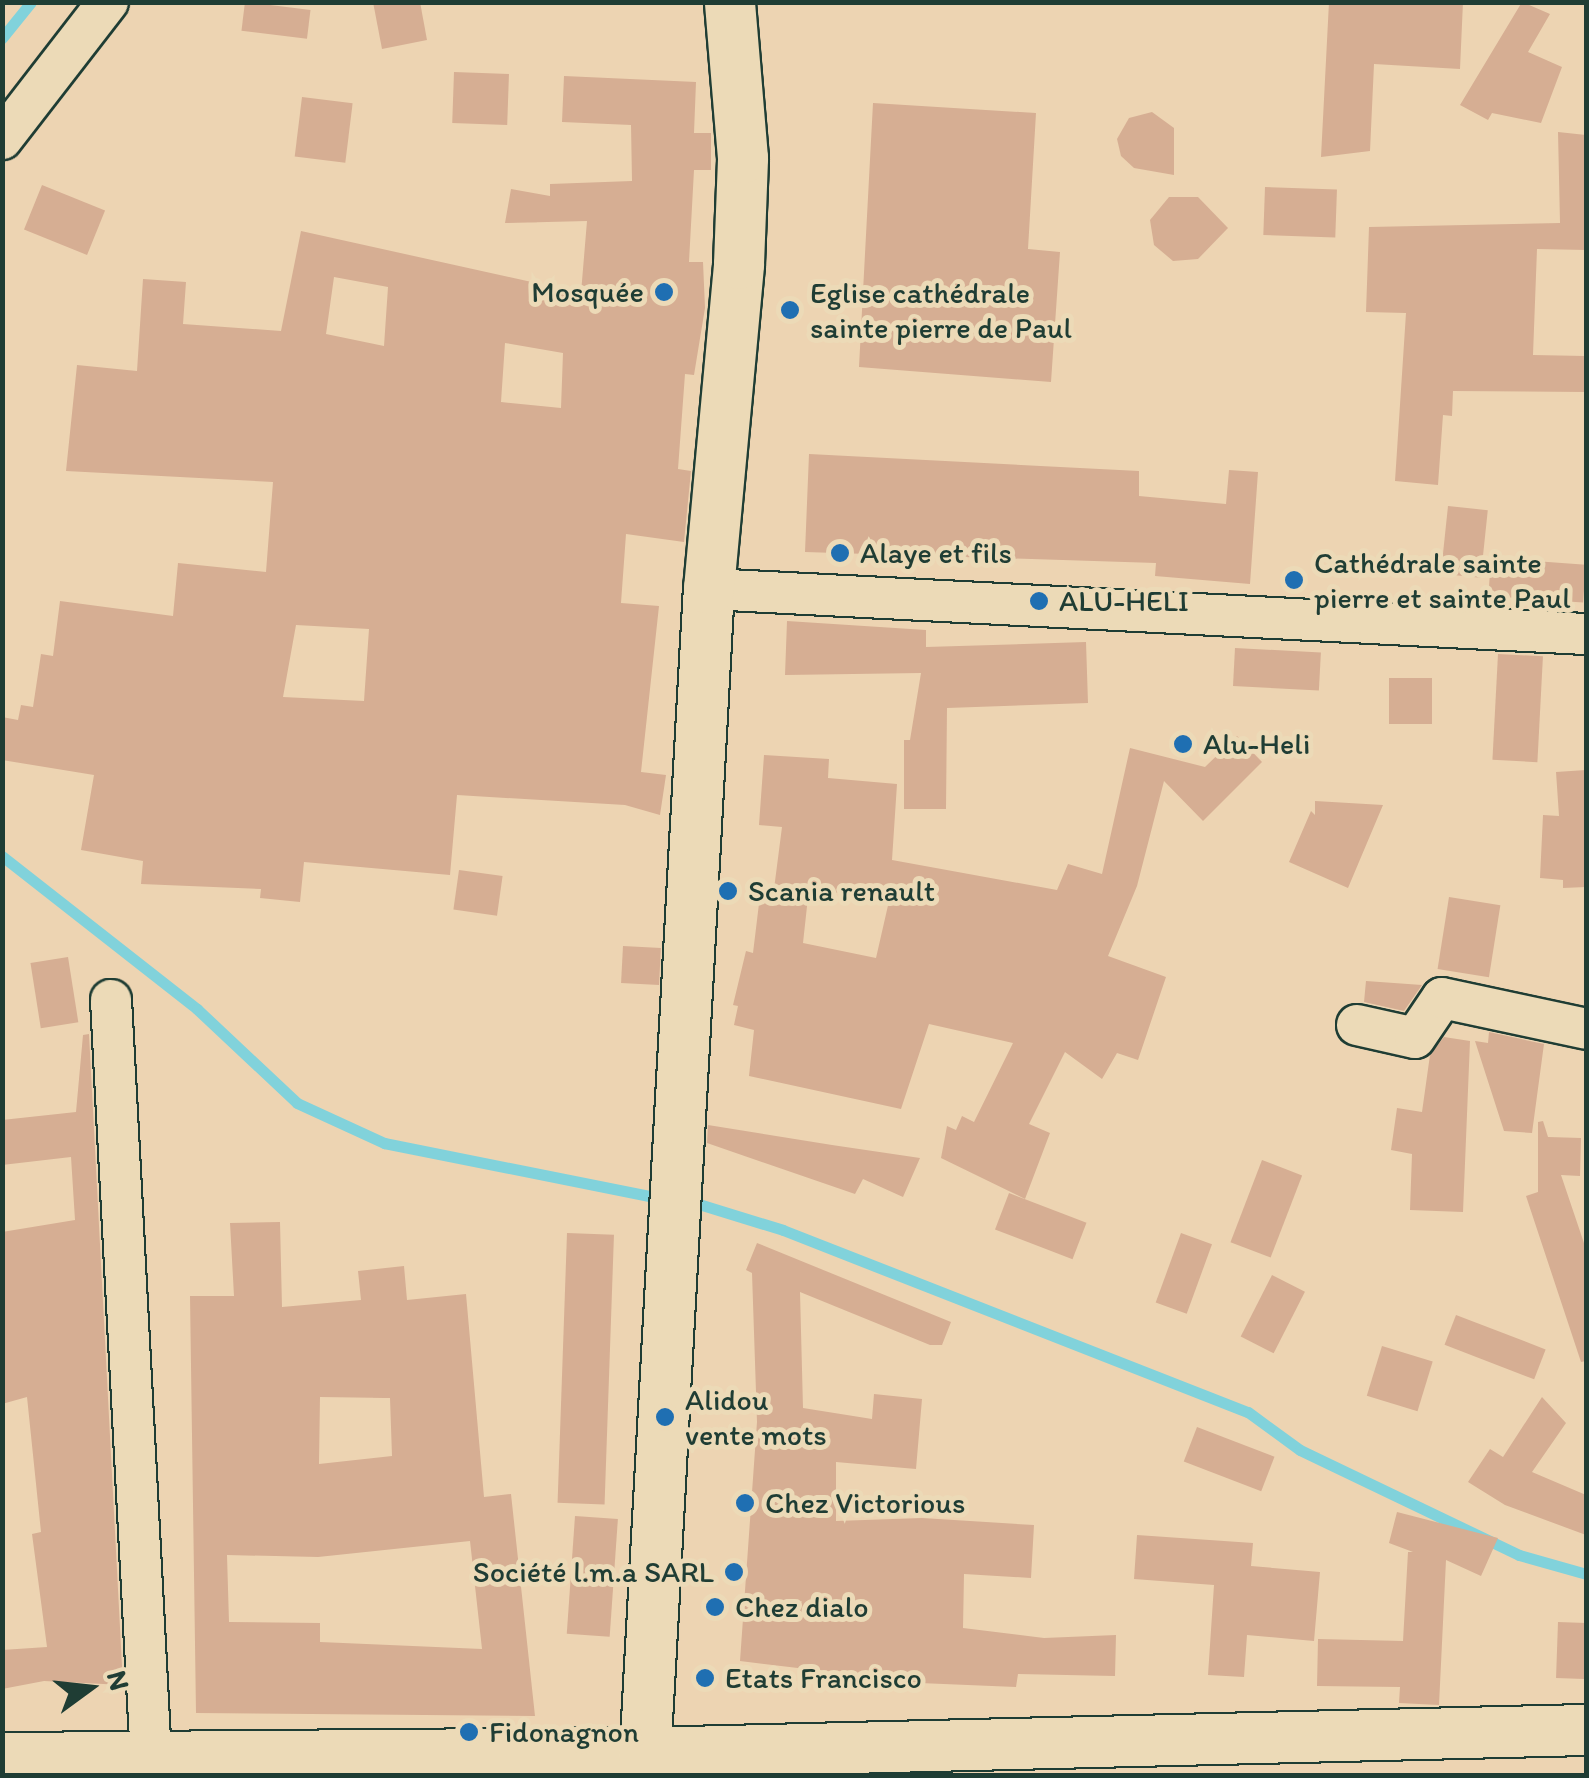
<!DOCTYPE html>
<html>
<head>
<meta charset="utf-8">
<style>
  body { margin:0 }
  #map { position:relative; width:1589px; height:1778px; overflow:hidden; background:#edd4b2; font-family:Itim,sans-serif }
  div>[style] { position:absolute }
  .stream>* { height:11px; margin:-5.5px; padding:0 5.5px; transform-origin:5.5px; border-radius:5.5px; background:#81d2db }
  .building>* { inset:0; background:#d6ae93; transform-origin:0 0 }
  .roads { filter:drop-shadow(2px 0 #1f3d34) drop-shadow(-2px 0 #1f3d34) drop-shadow(0 2px #1f3d34) drop-shadow(0 -2px #1f3d34) }
  .minor>* { height:40px; margin:-20px; padding:0 20px; transform-origin:20px; border-radius:20px; background:#ecdab7 }
  .tertiary>* { height:50px; margin:-25px; padding:0 25px; transform-origin:25px; border-radius:25px; background:#ecdab7 }
  .dots>* { width:28px; height:28px; translate:-50% -50%; box-sizing:border-box; border:5px solid #ecdab7; border-radius:50% }
  span { translate:-50% -50%; white-space:nowrap; text-align:center; line-height:1.15; -webkit-text-stroke:10px #ecdab7; paint-order:stroke }
  .poi-label { font-size:30px; color:#1f3d34 }
  .right { translate:-100% -50%; text-align:right }
  .left { translate:0 -50%; text-align:left }
  .frame { position:absolute; inset:0; border:5px solid #1f3d34; pointer-events:none }
  .north { position:absolute; left:40px; top:1638px; width:100px; height:100px; -webkit-text-stroke:8px #ecdab7; paint-order:stroke; rotate:75deg; font-size:28px; font-weight:700; line-height:40px; text-align:center; color:#1f3d34 }
  .north::after { content:''; display:block; margin:auto; width:35px; height:45px; background:#1f3d34; clip-path:polygon(50% 0,100% 100%,50% 72%,0 100%) }
</style>
</head>
<body>
<div id="map">
  <div class="stream">
    <i style="left:2px;top:38px;width:46px;rotate:-51.1deg"></i>
    <i style="left:2px;top:856px;width:248px;rotate:38.1deg"></i>
    <i style="left:197px;top:1009px;width:137px;rotate:43.2deg"></i>
    <i style="left:297px;top:1103px;width:96px;rotate:24.7deg"></i>
    <i style="left:384px;top:1143px;width:287px;rotate:11.3deg"></i>
    <i style="left:689px;top:1201px;width:98px;rotate:17.1deg"></i>
    <i style="left:783px;top:1230px;width:499px;rotate:21.4deg"></i>
    <i style="left:1248px;top:1412px;width:64px;rotate:36.2deg"></i>
    <i style="left:1300px;top:1450px;width:243px;rotate:25.6deg"></i>
    <i style="left:1519px;top:1555px;width:70px;rotate:15.8deg"></i>
  </div>
  <div class="building">
    <i style="left:245px;top:2px;width:66px;height:29px;rotate:7deg"></i>
    <i style="clip-path:polygon(373px 2px,420px 2px,427px 40px,382px 49px)"></i>
    <i style="clip-path:polygon(1329px 2px,1463px 2px,1460px 69px,1374px 64px,1370px 151px,1321px 157px)"></i>
    <i style="clip-path:polygon(1522px 2px,1550px 14px,1528px 52px,1562px 67px,1541px 123px,1492px 113px,1488px 120px,1460px 105px)"></i>
    <i style="left:454px;top:72px;width:55px;height:51px;rotate:2deg"></i>
    <i style="clip-path:polygon(evenodd,564px 76px,696px 82px,694px 133px,711px 133px,711px 170px,694px 170px,689px 262px,703px 262px,705px 308px,694px 375px,685px 374px,678px 469px,691px 471px,684px 542px,626px 534px,621px 603px,659px 606px,641px 772px,666px 775px,660px 815px,625px 805px,457px 795px,450px 875px,304px 862px,300px 902px,260px 898px,261px 889px,141px 884px,143px 861px,81px 850px,94px 775px,2px 760px,2px 717px,18px 720px,21px 705px,33px 707px,41px 654px,53px 656px,60px 601px,173px 616px,178px 563px,266px 572px,273px 482px,66px 471px,77px 365px,137px 371px,143px 279px,186px 282px,183px 324px,281px 331px,301px 231px,581px 293px,587px 221px,505px 223px,511px 189px,550px 196px,550px 184px,632px 181px,631px 125px,562px 122px,564px 76px,334px 277px,388px 287px,384px 346px,326px 334px,334px 277px,564px 76px,505px 343px,563px 353px,561px 408px,501px 402px,505px 343px,564px 76px,296px 625px,369px 629px,364px 701px,283px 697px,296px 625px)"></i>
    <i style="left:302px;top:97px;width:51px;height:60px;rotate:7deg"></i>
    <i style="clip-path:polygon(873px 103px,1036px 113px,1028px 249px,1060px 252px,1051px 382px,859px 367px)"></i>
    <i style="clip-path:polygon(1152px 112px,1174px 128px,1174px 175px,1134px 168px,1121px 156px,1117px 139px,1129px 118px)"></i>
    <i style="clip-path:polygon(1558px 132px,1586px 135px,1586px 250px,1537px 249px,1533px 355px,1585px 356px,1585px 392px,1453px 391px,1452px 416px,1443px 415px,1438px 485px,1395px 481px,1406px 313px,1366px 312px,1369px 227px,1560px 223px)"></i>
    <i style="left:42px;top:185px;width:68px;height:48px;rotate:22deg"></i>
    <i style="left:1265px;top:187px;width:72px;height:48px;rotate:2deg"></i>
    <i style="clip-path:polygon(1169px 197px,1198px 197px,1228px 228px,1198px 259px,1173px 261px,1154px 245px,1150px 220px)"></i>
    <i style="clip-path:polygon(809px 454px,1139px 471px,1139px 496px,1226px 504px,1229px 470px,1258px 472px,1250px 584px,1155px 576px,1156px 563px,805px 552px)"></i>
    <i style="left:1448px;top:506px;width:40px;height:68px;rotate:6deg"></i>
    <i style="left:1491px;top:558px;width:95px;height:38px;rotate:4deg"></i>
    <i style="clip-path:polygon(787px 621px,926px 630px,926px 647px,1086px 642px,1088px 703px,947px 708px,946px 809px,904px 809px,904px 740px,910px 740px,921px 673px,785px 675px)"></i>
    <i style="left:1235px;top:648px;width:86px;height:38px;rotate:3deg"></i>
    <i style="left:1498px;top:654px;width:45px;height:106px;rotate:3deg"></i>
    <i style="left:1389px;top:678px;width:43px;height:46px"></i>
    <i style="clip-path:polygon(evenodd,1237px 736px,1262px 762px,1203px 821px,1164px 781px,1137px 886px,1108px 956px,1166px 977px,1138px 1060px,1117px 1053px,1102px 1079px,1065px 1052px,1029px 1124px,1050px 1133px,1025px 1199px,941px 1158px,947px 1126px,956px 1130px,962px 1116px,974px 1122px,1013px 1043px,929px 1024px,901px 1109px,749px 1076px,754px 1030px,734px 1025px,738px 1006px,733px 1005px,746px 951px,753px 953px,761px 887px,774px 889px,782px 827px,759px 825px,764px 755px,829px 759px,828px 778px,897px 784px,892px 860px,1057px 890px,1068px 864px,1102px 874px,1130px 748px,1205px 767px,1237px 736px,809px 888px,889px 901px,876px 958px,803px 943px,809px 888px)"></i>
    <i style="clip-path:polygon(1586px 770px,1586px 887px,1563px 888px,1563px 880px,1540px 878px,1543px 815px,1559px 816px,1556px 772px)"></i>
    <i style="clip-path:polygon(1315px 801px,1383px 805px,1348px 888px,1289px 862px,1311px 811px,1315px 815px)"></i>
    <i style="left:459px;top:870px;width:44px;height:40px;rotate:8deg"></i>
    <i style="left:1449px;top:897px;width:52px;height:73px;rotate:9deg"></i>
    <i style="left:623px;top:946px;width:38px;height:37px;rotate:3deg"></i>
    <i style="left:68px;top:957px;width:66px;height:38px;rotate:81deg"></i>
    <i style="clip-path:polygon(1366px 981px,1422px 985px,1404px 1011px,1364px 1002px)"></i>
    <i style="clip-path:polygon(1489px 1032px,1544px 1044px,1532px 1133px,1504px 1131px,1475px 1041px,1488px 1043px)"></i>
    <i style="clip-path:polygon(89px 1034px,123px 1685px,44px 1681px,2px 1689px,2px 1650px,47px 1647px,32px 1534px,41px 1532px,27px 1397px,2px 1404px,2px 1232px,75px 1220px,71px 1157px,2px 1165px,2px 1120px,76px 1112px,83px 1035px)"></i>
    <i style="clip-path:polygon(1444px 1037px,1470px 1041px,1463px 1212px,1410px 1210px,1412px 1154px,1391px 1150px,1397px 1108px,1422px 1112px,1430px 1055px)"></i>
    <i style="clip-path:polygon(1543px 1121px,1548px 1137px,1581px 1138px,1580px 1176px,1561px 1175px,1586px 1249px,1586px 1361px,1581px 1362px,1526px 1196px,1538px 1192px,1538px 1122px)"></i>
    <i style="clip-path:polygon(708px 1125px,832px 1145px,920px 1158px,903px 1197px,863px 1179px,855px 1194px,707px 1143px)"></i>
    <i style="left:1262px;top:1160px;width:43px;height:88px;rotate:21deg"></i>
    <i style="left:1009px;top:1193px;width:83px;height:39px;rotate:21deg"></i>
    <i style="clip-path:polygon(evenodd,280px 1222px,282px 1307px,361px 1300px,358px 1271px,404px 1266px,407px 1300px,466px 1294px,484px 1497px,511px 1494px,535px 1716px,196px 1713px,190px 1296px,234px 1296px,230px 1223px,280px 1222px,320px 1397px,390px 1398px,392px 1456px,319px 1464px,320px 1397px,280px 1222px,470px 1541px,482px 1649px,320px 1642px,320px 1623px,229px 1622px,227px 1555px,318px 1557px,470px 1541px)"></i>
    <i style="left:567px;top:1233px;width:47px;height:270px;rotate:2deg"></i>
    <i style="left:1181px;top:1233px;width:33px;height:74px;rotate:20deg"></i>
    <i style="clip-path:polygon(757px 1243px,951px 1322px,942px 1345px,930px 1345px,800px 1292px,803px 1408px,872px 1419px,874px 1394px,922px 1399px,916px 1469px,836px 1462px,836px 1521px,922px 1518px,1034px 1525px,1031px 1578px,964px 1574px,963px 1628px,1044px 1638px,1116px 1635px,1115px 1676px,1018px 1674px,1016px 1687px,823px 1679px,823px 1671px,740px 1661px,757px 1422px,752px 1273px,746px 1270px)"></i>
    <i style="left:1272px;top:1275px;width:37px;height:69px;rotate:27deg"></i>
    <i style="left:1456px;top:1315px;width:96px;height:32px;rotate:21deg"></i>
    <i style="left:1382px;top:1346px;width:53px;height:52px;rotate:17deg"></i>
    <i style="clip-path:polygon(1542px 1397px,1566px 1423px,1532px 1472px,1586px 1495px,1586px 1535px,1505px 1505px,1468px 1482px,1490px 1449px,1503px 1457px)"></i>
    <i style="left:1197px;top:1427px;width:83px;height:37px;rotate:21deg"></i>
    <i style="clip-path:polygon(1397px 1512px,1498px 1538px,1481px 1576px,1446px 1560px,1439px 1705px,1399px 1703px,1400px 1687px,1317px 1686px,1318px 1639px,1403px 1641px,1408px 1552px,1413px 1552px,1389px 1543px)"></i>
    <i style="left:575px;top:1516px;width:43px;height:118px;rotate:4deg"></i>
    <i style="clip-path:polygon(1137px 1535px,1253px 1543px,1251px 1566px,1320px 1572px,1314px 1641px,1247px 1635px,1244px 1677px,1208px 1675px,1214px 1585px,1134px 1579px)"></i>
    <i style="left:1558px;top:1622px;width:28px;height:56px;rotate:2deg"></i>
  </div>
  <div class="roads">
    <div class="minor">
      <i style="left:2px;top:139px;width:173px;rotate:-52.3deg"></i>
      <i style="left:709px;top:589px;width:878px;rotate:2.94deg"></i>
      <i style="left:111px;top:1000px;width:777px;rotate:86.98deg"></i>
      <i style="left:1357px;top:1025px;width:59px;rotate:12.6deg"></i>
      <i style="left:1415px;top:1038px;width:48px;rotate:-56deg"></i>
      <i style="left:1442px;top:998px;width:147px;rotate:12.1deg"></i>
    </div>
    <div class="tertiary">
      <i style="left:2px;top:1758px;width:642px;rotate:-0.45deg"></i>
      <i style="left:644px;top:1753px;width:942px;rotate:-1.4deg"></i>
      <i style="left:644px;top:1776px;width:1189px;rotate:-86.87deg"></i>
      <i style="left:709px;top:589px;width:326px;rotate:-84.7deg"></i>
      <i style="left:739px;top:264px;width:106px;rotate:-87.8deg"></i>
      <i style="left:743px;top:158px;width:157px;rotate:-94.8deg"></i>
    </div>
  </div>
  <div class="dots">
    <i style="left:664px;top:292px;background:#1f6fb2"></i>
    <i style="left:790px;top:310px;background:#1f6fb2"></i>
    <i style="left:840px;top:553px;background:#1f6fb2"></i>
    <i style="left:1294px;top:580px;background:#1f6fb2"></i>
    <i style="left:1039px;top:601px;background:#1f6fb2"></i>
    <i style="left:1183px;top:744px;background:#1f6fb2"></i>
    <i style="left:728px;top:891px;background:#1f6fb2"></i>
    <i style="left:665px;top:1417px;background:#1f6fb2"></i>
    <i style="left:745px;top:1503px;background:#1f6fb2"></i>
    <i style="left:734px;top:1572px;background:#1f6fb2"></i>
    <i style="left:715px;top:1607px;background:#1f6fb2"></i>
    <i style="left:705px;top:1678px;background:#1f6fb2"></i>
    <i style="left:469px;top:1732px;background:#1f6fb2"></i>
  </div>
  <div class="poi-label">
    <span class="right" style="left:644px;top:292px">Mosquée</span>
    <span class="left" style="left:810px;top:310px">Eglise cathédrale<br>sainte pierre de Paul</span>
    <span class="left" style="left:860px;top:553px">Alaye et fils</span>
    <span class="left" style="left:1314px;top:580px">Cathédrale sainte<br>pierre et sainte Paul</span>
    <span class="left" style="left:1059px;top:601px">ALU-HELI</span>
    <span class="left" style="left:1203px;top:744px">Alu-Heli</span>
    <span class="left" style="left:748px;top:891px">Scania renault</span>
    <span class="left" style="left:685px;top:1417px">Alidou<br>vente mots</span>
    <span class="left" style="left:765px;top:1503px">Chez Victorious</span>
    <span class="right" style="left:714px;top:1572px">Société l.m.a SARL</span>
    <span class="left" style="left:735px;top:1607px">Chez dialo</span>
    <span class="left" style="left:725px;top:1678px">Etats Francisco</span>
    <span class="left" style="left:489px;top:1732px">Fidonagnon</span>
  </div>
  <div class="frame"></div>
  <div class="north">N</div>
</div>
</body>
</html>
